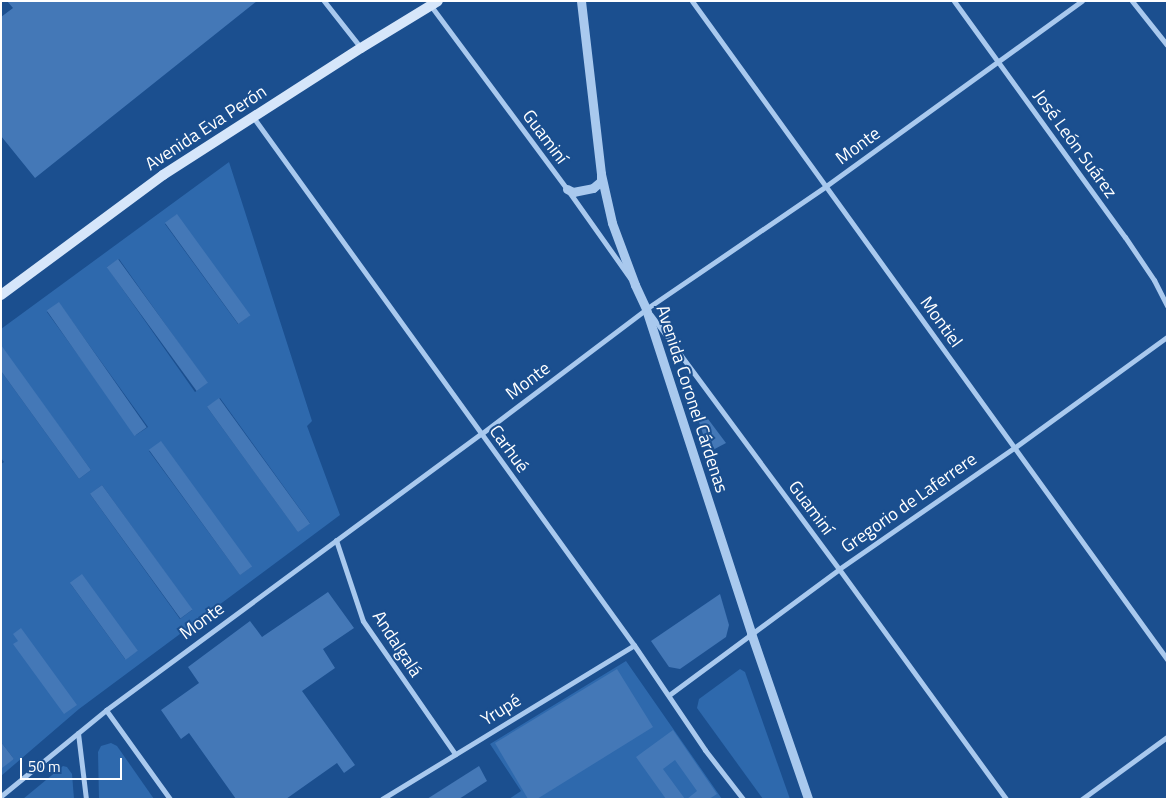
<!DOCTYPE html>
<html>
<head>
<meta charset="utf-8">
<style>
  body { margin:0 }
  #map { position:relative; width:1168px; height:800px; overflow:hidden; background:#1b4f8f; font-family:"Titillium Web",sans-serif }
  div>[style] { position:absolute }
  .green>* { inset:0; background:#2e69ad }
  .building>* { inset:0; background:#4478b7; transform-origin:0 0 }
  .minor>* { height:5px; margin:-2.5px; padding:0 2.5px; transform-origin:2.5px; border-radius:2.5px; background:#a9c9ee }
  .tertiary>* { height:9px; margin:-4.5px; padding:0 4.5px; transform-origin:4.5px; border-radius:4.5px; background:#a9c9ee }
  .secondary>* { height:10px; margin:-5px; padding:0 5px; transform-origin:5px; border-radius:5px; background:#d6e6fa }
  span { translate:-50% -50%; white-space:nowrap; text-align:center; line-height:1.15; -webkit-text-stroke:4px #1b4f8f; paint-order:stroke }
  .street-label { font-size:18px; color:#fff }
  .frame { position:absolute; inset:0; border:2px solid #fff; pointer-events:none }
  .scale { position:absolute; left:20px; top:758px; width:102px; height:22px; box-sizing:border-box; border:2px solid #fff; border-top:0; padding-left:6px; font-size:15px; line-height:18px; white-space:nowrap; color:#fff; -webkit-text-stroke:4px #1b4f8f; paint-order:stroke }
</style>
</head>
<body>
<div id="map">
  <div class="green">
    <i style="clip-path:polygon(evenodd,229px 162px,312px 421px,307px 426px,340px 515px,79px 709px,1px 776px,1px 767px,14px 759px,1px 742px,1px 464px,4px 462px,1px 458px,1px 371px,79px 479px,91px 470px,1px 347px,1px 329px,229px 162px,176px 215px,249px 316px,238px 324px,165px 224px,176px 215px,229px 162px,119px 259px,207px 383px,195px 392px,107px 267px,119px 259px,229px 162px,59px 303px,148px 427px,136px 435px,47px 312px,59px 303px,229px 162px,220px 398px,310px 523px,298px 532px,207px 407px,220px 398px,229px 162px,161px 442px,251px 567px,240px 575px,149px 451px,161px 442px,229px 162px,102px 485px,192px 610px,180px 619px,90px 494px,102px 485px,229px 162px,70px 583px,137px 651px,125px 659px,70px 583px)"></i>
    <i style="clip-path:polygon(626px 661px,722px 799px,509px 799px,521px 791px,490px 744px)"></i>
    <i style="clip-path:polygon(740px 669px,745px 672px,790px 799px,763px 799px,697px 708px,699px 699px)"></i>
    <i style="clip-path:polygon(111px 743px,117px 746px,154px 799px,99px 799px,98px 752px,101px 746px)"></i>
    <i style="clip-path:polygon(63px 766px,67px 767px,72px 774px,74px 799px,23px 799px)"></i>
  </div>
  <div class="building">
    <i style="clip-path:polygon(7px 1px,257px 1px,35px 178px,1px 136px,1px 17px,13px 8px)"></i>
    <i style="left:177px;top:214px;width:125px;height:15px;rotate:54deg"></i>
    <i style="left:118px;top:259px;width:153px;height:14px;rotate:54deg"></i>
    <i style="left:59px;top:302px;width:153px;height:15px;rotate:55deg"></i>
    <i style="clip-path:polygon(1px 345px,91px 470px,79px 479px,1px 371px)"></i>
    <i style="left:219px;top:398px;width:155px;height:15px;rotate:54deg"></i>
    <i style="clip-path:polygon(700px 415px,705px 415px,726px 443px,709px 452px,698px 419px)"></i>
    <i style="left:161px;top:441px;width:155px;height:15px;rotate:54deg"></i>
    <i style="left:102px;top:485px;width:154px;height:15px;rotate:54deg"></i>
    <i style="left:82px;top:574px;width:95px;height:15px;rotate:54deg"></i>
    <i style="clip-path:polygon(328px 592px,354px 628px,323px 649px,335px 668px,302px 691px,355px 765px,344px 773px,337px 763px,286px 799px,236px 799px,189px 733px,181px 739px,161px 710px,199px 683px,188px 667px,250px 621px,262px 637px)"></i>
    <i style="clip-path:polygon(720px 594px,729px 625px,726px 637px,680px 669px,669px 667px,651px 641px)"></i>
    <i style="clip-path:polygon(21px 628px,77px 705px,64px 714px,13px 644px,18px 641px,13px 634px)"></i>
    <i style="clip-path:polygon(617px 669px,653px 727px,537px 799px,528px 799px,495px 743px)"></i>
    <i style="clip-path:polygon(673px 730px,717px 794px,709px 799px,687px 799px,697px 791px,675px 760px,663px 769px,685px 799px,666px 799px,636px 757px)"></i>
    <i style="clip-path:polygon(1px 742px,14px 759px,2px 768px,1px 767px)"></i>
    <i style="clip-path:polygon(479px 766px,487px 781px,459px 799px,427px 799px)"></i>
  </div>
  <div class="minor">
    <i style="left:324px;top:1px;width:60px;rotate:51.8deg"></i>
    <i style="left:692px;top:1px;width:812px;rotate:54.18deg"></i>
    <i style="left:954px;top:1px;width:291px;rotate:54.1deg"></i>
    <i style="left:1125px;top:237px;width:52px;rotate:56deg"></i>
    <i style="left:1154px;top:280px;width:29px;rotate:63deg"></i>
    <i style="left:1132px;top:1px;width:56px;rotate:51.5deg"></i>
    <i style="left:431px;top:6px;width:228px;rotate:53.4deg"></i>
    <i style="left:567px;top:189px;width:109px;rotate:54.7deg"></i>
    <i style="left:253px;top:117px;width:651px;rotate:54.19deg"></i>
    <i style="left:634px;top:645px;width:127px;rotate:55.9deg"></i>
    <i style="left:705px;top:750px;width:62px;rotate:52.2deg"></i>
    <i style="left:651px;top:315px;width:316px;rotate:53.5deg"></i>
    <i style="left:839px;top:569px;width:284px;rotate:54deg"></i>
    <i style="left:336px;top:540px;width:85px;rotate:71.6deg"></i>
    <i style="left:363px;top:621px;width:162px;rotate:55.3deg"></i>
    <i style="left:669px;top:695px;width:212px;rotate:-36.5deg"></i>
    <i style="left:839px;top:569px;width:213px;rotate:-34.7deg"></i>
    <i style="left:1014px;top:448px;width:189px;rotate:-36deg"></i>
    <i style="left:106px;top:710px;width:110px;rotate:54.3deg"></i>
    <i style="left:78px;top:733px;width:66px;rotate:83.1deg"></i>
    <i style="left:1px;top:796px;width:136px;rotate:-39.3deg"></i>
    <i style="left:106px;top:710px;width:466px;rotate:-36.4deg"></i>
    <i style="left:481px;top:434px;width:207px;rotate:-37.1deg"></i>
    <i style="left:646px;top:309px;width:218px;rotate:-34.3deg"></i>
    <i style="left:826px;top:186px;width:316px;rotate:-35.9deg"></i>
    <i style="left:382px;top:799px;width:295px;rotate:-31.4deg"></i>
    <i style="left:1082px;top:799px;width:105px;rotate:-36.1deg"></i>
  </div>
  <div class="tertiary">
    <i style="left:581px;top:1px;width:174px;rotate:83.4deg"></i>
    <i style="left:601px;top:174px;width:50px;rotate:77.3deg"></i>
    <i style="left:612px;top:223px;width:66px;rotate:69.6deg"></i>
    <i style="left:635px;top:285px;width:26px;rotate:65deg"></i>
    <i style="left:646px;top:309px;width:341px;rotate:72deg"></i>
    <i style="left:751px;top:633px;width:176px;rotate:71deg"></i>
    <i style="left:567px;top:189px;width:7px;rotate:27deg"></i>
    <i style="left:573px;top:192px;width:20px;rotate:-11deg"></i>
    <i style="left:593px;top:188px;width:11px;rotate:-41deg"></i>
    <i style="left:601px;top:181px;width:7px;rotate:-90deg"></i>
  </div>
  <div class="secondary">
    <i style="left:1px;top:295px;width:202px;rotate:-36.5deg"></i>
    <i style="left:163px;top:175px;width:235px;rotate:-32.7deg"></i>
    <i style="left:361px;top:48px;width:90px;rotate:-31.4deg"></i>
  </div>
  <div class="street-label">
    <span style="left:206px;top:128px;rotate:-33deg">Avenida Eva Perón</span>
    <span style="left:545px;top:137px;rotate:53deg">Guaminí</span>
    <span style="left:1075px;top:144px;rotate:54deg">José León Suárez</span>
    <span style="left:858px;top:146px;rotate:-36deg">Monte</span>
    <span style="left:941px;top:322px;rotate:54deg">Montiel</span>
    <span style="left:528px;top:381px;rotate:-37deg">Monte</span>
    <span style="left:692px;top:399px;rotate:72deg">Avenida Coronel Cárdenas</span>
    <span style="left:509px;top:449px;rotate:54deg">Carhué</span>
    <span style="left:909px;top:503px;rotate:-35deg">Gregorio de Laferrere</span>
    <span style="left:811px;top:508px;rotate:53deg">Guaminí</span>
    <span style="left:202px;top:621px;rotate:-36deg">Monte</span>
    <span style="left:397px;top:644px;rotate:57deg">Andalgalá</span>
    <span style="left:501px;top:710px;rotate:-32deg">Yrupé</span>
  </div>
  <div class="frame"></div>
  <div class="scale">50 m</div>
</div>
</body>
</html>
